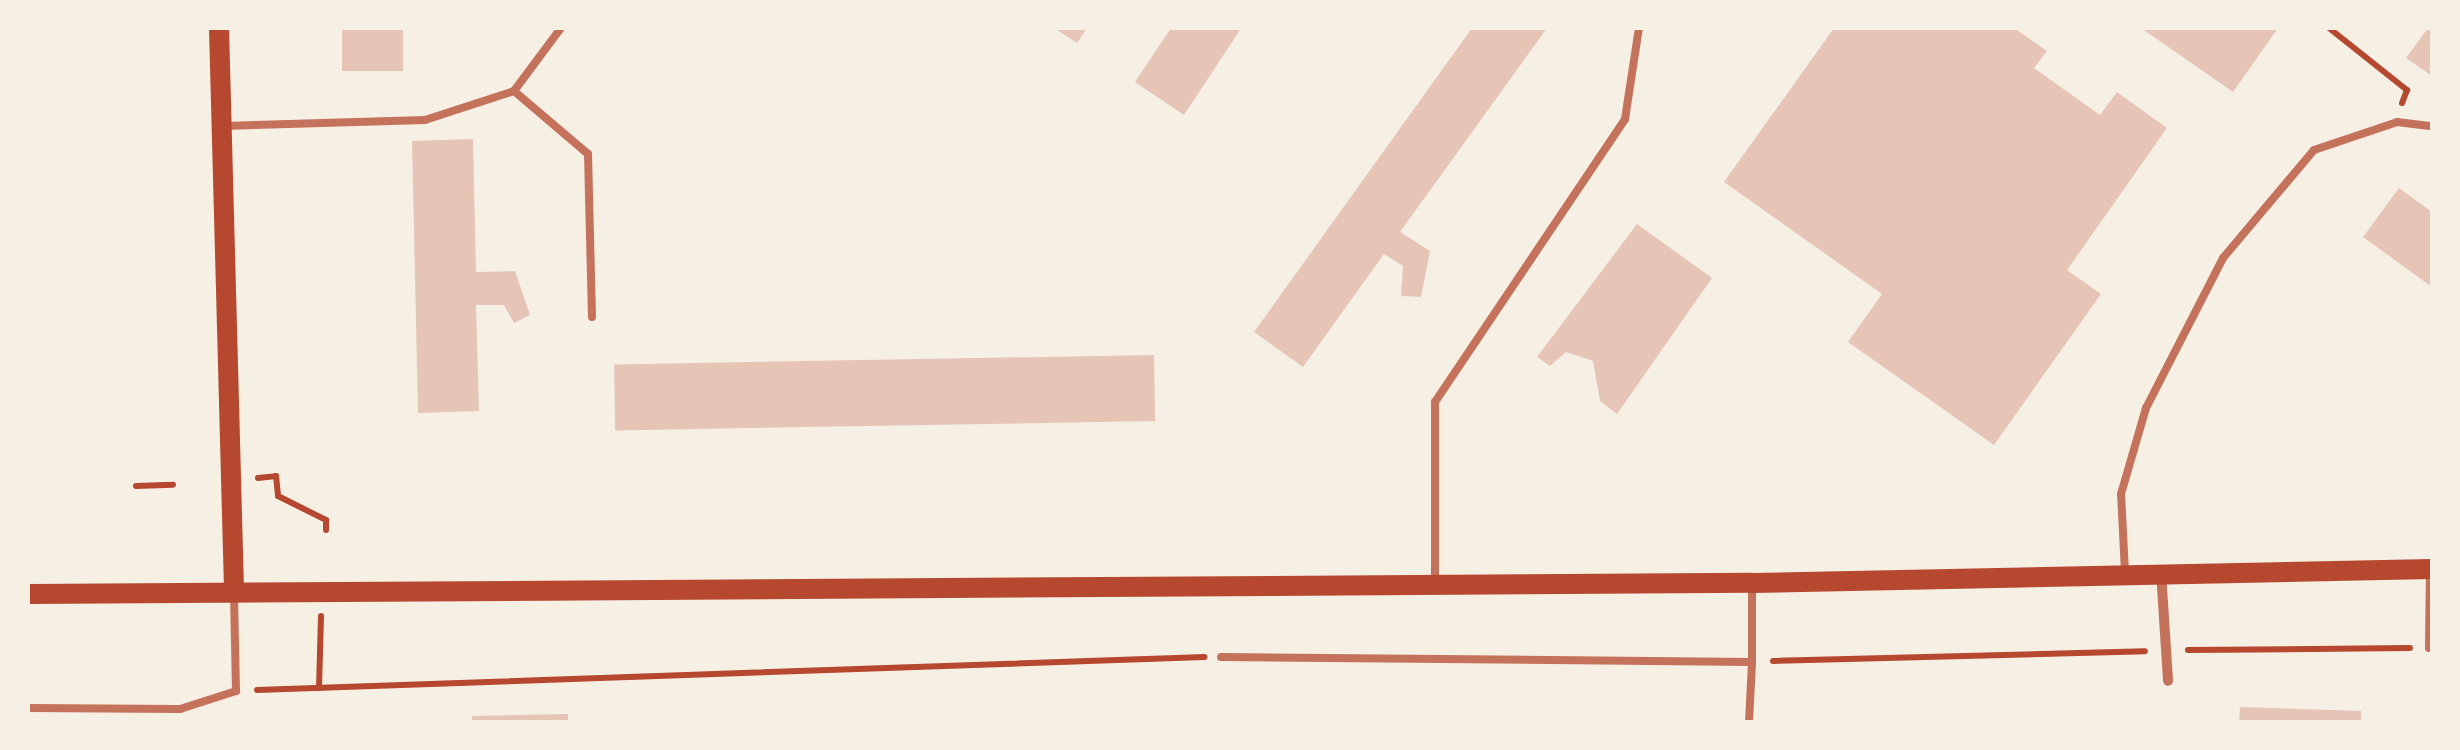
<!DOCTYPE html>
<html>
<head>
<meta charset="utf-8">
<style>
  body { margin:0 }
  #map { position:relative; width:2460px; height:750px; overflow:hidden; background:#f6efe4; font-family:Barlow,sans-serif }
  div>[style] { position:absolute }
  .building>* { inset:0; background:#e6c5b7; transform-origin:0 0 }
  .path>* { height:6px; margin:-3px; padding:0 3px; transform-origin:3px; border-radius:3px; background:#b5482f }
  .service>* { height:8px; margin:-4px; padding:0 4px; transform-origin:4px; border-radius:4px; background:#c5725c }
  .minor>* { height:10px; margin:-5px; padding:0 5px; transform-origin:5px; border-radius:5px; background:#c5725c }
  .secondary>* { height:20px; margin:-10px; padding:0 10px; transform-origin:10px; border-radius:10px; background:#b5482f }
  span { translate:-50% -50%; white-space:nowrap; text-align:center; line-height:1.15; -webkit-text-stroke:8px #f6efe4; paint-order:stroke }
  .frame { position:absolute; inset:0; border:30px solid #f6efe4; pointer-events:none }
</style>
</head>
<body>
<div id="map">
  <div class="building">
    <i style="left:342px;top:28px;width:61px;height:43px"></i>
    <i style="clip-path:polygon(1054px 28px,1087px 28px,1077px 43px)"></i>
    <i style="clip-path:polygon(1171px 28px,1240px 30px,1184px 115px,1135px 82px)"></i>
    <i style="clip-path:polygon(1472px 28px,1547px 28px,1400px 232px,1430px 251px,1421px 297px,1401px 296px,1403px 266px,1384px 254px,1303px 367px,1254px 332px)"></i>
    <i style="clip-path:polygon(1834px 28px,2014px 28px,2047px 51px,2034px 68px,2100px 115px,2117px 92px,2167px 128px,2067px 270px,2101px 294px,1994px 445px,1848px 342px,1882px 294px,1724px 182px)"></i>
    <i style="clip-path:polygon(2141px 28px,2278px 28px,2233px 92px)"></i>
    <i style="clip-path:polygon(2428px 28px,2432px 28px,2432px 76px,2406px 58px)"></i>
    <i style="clip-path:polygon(473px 139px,476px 272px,515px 271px,530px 315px,514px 323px,504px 305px,476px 305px,479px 411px,418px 413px,412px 141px)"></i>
    <i style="clip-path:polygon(2399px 188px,2432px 212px,2432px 287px,2363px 237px)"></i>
    <i style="clip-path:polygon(1637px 224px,1712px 278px,1617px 414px,1600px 401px,1593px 361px,1566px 352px,1550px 366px,1537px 357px)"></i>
    <i style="left:1154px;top:355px;width:66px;height:540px;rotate:89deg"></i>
    <i style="clip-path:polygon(2240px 707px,2361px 711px,2361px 722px,2239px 722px)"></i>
    <i style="clip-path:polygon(568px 714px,568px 722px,472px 722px,472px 716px)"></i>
  </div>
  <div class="path">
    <i style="left:2329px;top:28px;width:100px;rotate:38.5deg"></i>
    <i style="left:2407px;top:90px;width:14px;rotate:111deg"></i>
    <i style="left:258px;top:478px;width:18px;rotate:-6deg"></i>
    <i style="left:276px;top:476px;width:20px;rotate:84deg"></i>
    <i style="left:278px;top:496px;width:54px;rotate:26.6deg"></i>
    <i style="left:326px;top:520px;width:10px;rotate:90deg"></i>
    <i style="left:136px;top:486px;width:37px;rotate:-2deg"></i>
    <i style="left:2188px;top:650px;width:222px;rotate:-0.5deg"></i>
    <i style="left:1773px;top:661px;width:372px;rotate:-1.5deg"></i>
    <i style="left:319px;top:688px;width:72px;rotate:-88.4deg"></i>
    <i style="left:257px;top:690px;width:948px;rotate:-2deg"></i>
  </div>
  <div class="service">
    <i style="left:514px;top:91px;width:79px;rotate:-53.3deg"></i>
    <i style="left:224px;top:126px;width:201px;rotate:-1.7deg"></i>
    <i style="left:425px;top:120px;width:94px;rotate:-18deg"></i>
    <i style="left:514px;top:91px;width:97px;rotate:40.4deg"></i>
    <i style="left:588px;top:154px;width:163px;rotate:88.6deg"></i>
    <i style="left:2125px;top:572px;width:78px;rotate:-92.9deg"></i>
    <i style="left:2121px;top:494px;width:90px;rotate:-73.8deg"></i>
    <i style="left:2146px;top:408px;width:169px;rotate:-62.8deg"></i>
    <i style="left:2223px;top:258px;width:141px;rotate:-49.9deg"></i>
    <i style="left:2314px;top:150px;width:88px;rotate:-18.6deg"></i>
    <i style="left:2397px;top:122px;width:35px;rotate:7deg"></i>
    <i style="left:1435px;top:581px;width:179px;rotate:-90deg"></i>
    <i style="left:1435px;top:402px;width:341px;rotate:-56.1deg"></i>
    <i style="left:1625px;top:119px;width:92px;rotate:-81.3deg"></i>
    <i style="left:2429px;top:648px;width:79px;rotate:-89.3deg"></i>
    <i style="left:1221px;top:657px;width:531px;rotate:0.54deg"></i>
    <i style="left:1752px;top:662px;width:79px;rotate:-90deg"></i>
    <i style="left:28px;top:708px;width:152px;rotate:0.4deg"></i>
    <i style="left:180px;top:709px;width:59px;rotate:-17.8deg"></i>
    <i style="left:236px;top:691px;width:96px;rotate:-91.2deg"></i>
    <i style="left:1749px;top:722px;width:60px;rotate:-87.1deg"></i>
  </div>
  <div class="minor">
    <i style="left:2161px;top:572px;width:109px;rotate:86.3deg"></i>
  </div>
  <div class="secondary">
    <i style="left:219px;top:28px;width:563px;rotate:88.47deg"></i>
    <i style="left:28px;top:594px;width:1724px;rotate:-0.37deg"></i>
    <i style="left:1752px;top:583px;width:680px;rotate:-1.18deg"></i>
  </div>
  <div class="frame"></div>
</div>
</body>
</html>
